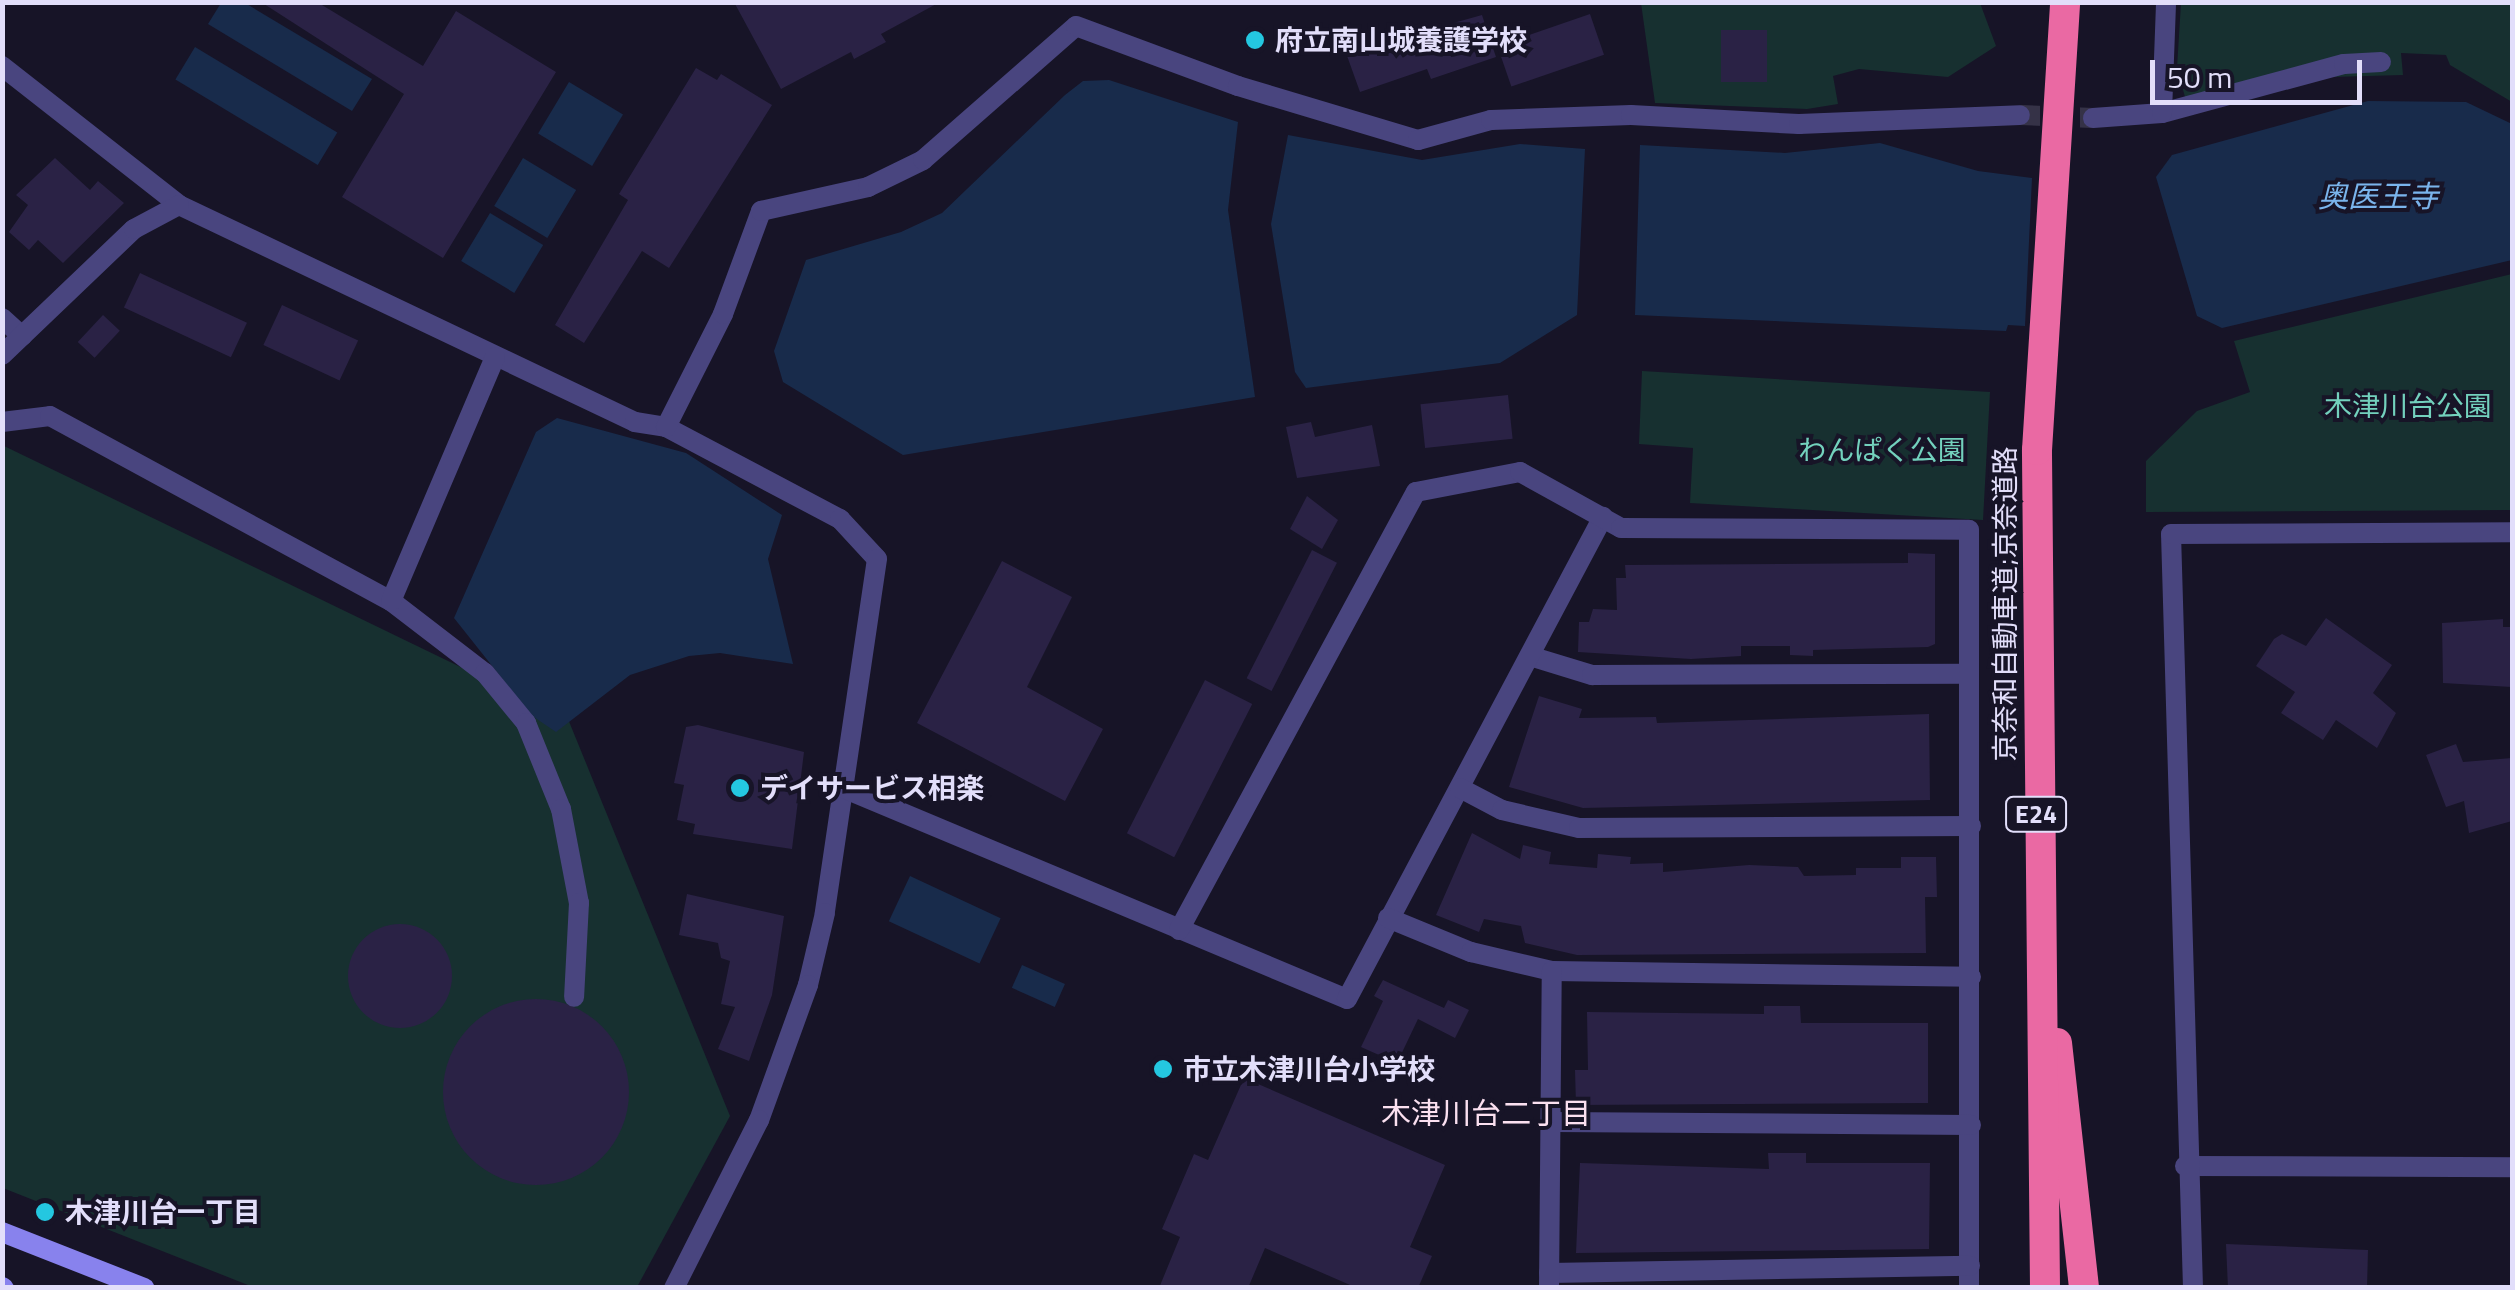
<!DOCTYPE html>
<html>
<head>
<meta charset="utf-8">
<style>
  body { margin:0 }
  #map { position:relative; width:2515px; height:1290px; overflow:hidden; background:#171427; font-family:"Titillium Web","Noto Sans JP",sans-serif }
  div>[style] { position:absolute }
  .green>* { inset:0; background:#173030 }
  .water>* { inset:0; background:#182b4b; transform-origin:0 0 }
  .building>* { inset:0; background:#2a2245; transform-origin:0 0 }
  .round { border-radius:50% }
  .minor-tunnel>* { height:20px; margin-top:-10px; transform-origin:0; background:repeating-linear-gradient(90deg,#353247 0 20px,transparent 0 30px) }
  .minor>* { height:20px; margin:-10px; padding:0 10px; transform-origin:10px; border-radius:10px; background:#49457f }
  .secondary>* { height:20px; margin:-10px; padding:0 10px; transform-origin:10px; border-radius:10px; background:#8882ed }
  .motorway>* { height:30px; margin:-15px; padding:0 15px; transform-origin:15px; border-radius:15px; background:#ea69a3 }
  .dots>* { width:28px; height:28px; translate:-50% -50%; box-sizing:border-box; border:5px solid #171427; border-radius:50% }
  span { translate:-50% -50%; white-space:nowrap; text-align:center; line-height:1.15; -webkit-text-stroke:8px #171427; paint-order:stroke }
  .shield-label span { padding:2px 8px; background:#171427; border:2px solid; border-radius:8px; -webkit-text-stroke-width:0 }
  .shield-label { font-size:25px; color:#e2defa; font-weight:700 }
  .poi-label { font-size:28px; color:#e2defa; font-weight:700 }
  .left { translate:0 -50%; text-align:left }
  .park-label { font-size:28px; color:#73d1bd }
  .street-label { font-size:28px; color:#e2defa }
  .water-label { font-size:30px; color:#7ab4ec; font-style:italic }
  .neighbourhood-label { font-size:30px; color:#fbe0f0 }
  .frame { position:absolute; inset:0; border:5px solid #e2defa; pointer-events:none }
  .scale { position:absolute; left:2150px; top:60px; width:212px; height:45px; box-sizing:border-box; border:5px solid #e2defa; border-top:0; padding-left:12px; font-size:30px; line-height:35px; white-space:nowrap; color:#e2defa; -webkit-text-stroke:8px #171427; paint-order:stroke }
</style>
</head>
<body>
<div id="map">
  <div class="green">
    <i style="clip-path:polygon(1641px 3px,1980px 3px,1996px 46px,1948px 77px,1859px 69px,1833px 76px,1838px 104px,1807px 109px,1655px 103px)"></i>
    <i style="clip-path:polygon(2181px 3px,2512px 3px,2512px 102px,2450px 65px,2446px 55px,2401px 53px,2403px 75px,2331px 77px,2190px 115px,2177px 68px)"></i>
    <i style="clip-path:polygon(2512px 274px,2512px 510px,2146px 512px,2146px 461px,2197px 411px,2250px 392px,2234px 341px)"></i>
    <i style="clip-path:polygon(1642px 371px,1990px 392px,1983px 520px,1690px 503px,1693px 448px,1639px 444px)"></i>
    <i style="clip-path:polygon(2px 445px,568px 719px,730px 1116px,637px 1287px,253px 1287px,3px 1188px)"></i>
  </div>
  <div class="water">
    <i style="clip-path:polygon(221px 3px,245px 3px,372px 79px,352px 111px,208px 24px)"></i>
    <i style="left:195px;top:47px;width:166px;height:38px;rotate:31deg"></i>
    <i style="clip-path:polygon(1109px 80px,1238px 122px,1228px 210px,1255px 397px,903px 455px,783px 382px,774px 351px,806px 260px,901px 232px,942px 213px,1065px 95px,1083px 81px)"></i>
    <i style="left:569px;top:82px;width:63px;height:60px;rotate:31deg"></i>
    <i style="clip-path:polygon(2368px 101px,2466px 102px,2512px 124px,2512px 260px,2222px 328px,2197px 316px,2156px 177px,2172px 155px)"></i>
    <i style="clip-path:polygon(1288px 135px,1422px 160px,1520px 144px,1585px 149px,1577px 315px,1500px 363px,1306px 388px,1295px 372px,1271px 224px)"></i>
    <i style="clip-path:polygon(1880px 143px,1978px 171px,2032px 178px,2025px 326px,2008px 325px,2006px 331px,1635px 315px,1640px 145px,1785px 153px)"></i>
    <i style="left:523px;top:158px;width:62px;height:56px;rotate:31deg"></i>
    <i style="left:490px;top:213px;width:62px;height:56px;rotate:31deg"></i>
    <i style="clip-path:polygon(557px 418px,686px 453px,782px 515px,768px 559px,793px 664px,720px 653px,689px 656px,630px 675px,556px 732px,531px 715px,454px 618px,536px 432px)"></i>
    <i style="left:910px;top:876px;width:100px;height:50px;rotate:25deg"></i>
    <i style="left:1022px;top:965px;width:47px;height:25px;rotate:24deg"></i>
  </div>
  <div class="building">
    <i style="clip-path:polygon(261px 2px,317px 2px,423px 66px,456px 11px,556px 72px,443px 258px,342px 197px,404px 94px)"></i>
    <i style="clip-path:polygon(734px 2px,940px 2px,881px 34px,886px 42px,854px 59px,851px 52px,781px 89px)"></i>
    <i style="left:1590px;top:14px;width:43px;height:98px;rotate:71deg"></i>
    <i style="clip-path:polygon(1482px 15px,1496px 57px,1431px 79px,1427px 69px,1360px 92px,1346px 53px)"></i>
    <i style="left:1721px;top:30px;width:46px;height:52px"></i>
    <i style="clip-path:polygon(696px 68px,717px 80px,721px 74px,772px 105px,669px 268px,642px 251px,584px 343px,555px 325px,628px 200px,619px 194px)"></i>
    <i style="clip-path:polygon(55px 158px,90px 190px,98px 181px,124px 203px,63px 263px,38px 240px,29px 250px,9px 232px,28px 205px,16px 195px)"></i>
    <i style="left:140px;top:273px;width:118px;height:38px;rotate:25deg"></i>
    <i style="left:282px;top:305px;width:84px;height:44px;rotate:25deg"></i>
    <i style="left:103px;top:315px;width:23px;height:37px;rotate:43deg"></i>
    <i style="left:1508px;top:395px;width:44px;height:88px;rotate:84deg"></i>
    <i style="clip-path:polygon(1311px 422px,1315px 437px,1372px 425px,1380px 466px,1297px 478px,1286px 427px)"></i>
    <i style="clip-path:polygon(1307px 496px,1338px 520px,1322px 549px,1290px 529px)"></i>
    <i style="left:1312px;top:550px;width:28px;height:144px;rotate:27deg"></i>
    <i style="clip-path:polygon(1908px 553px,1935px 554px,1935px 644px,1928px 647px,1813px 650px,1813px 656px,1790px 655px,1790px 646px,1741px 646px,1741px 656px,1691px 659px,1578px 652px,1579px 622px,1589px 622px,1593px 609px,1617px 610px,1616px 578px,1626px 578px,1625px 565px,1908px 563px)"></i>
    <i style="clip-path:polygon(1002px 561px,1072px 597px,1027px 687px,1103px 729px,1065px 801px,917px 723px)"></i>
    <i style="clip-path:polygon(2326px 618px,2392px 665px,2373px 693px,2396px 713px,2377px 748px,2336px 720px,2323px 740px,2281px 713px,2295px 692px,2256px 666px,2274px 639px,2282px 634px,2306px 646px)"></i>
    <i style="clip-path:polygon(2503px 619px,2503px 627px,2512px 627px,2512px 687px,2443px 683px,2442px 623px)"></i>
    <i style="left:1205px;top:680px;width:53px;height:172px;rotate:27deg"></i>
    <i style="clip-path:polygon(1539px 696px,1582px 709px,1579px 718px,1656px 717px,1657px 723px,1929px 714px,1930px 800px,1583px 808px,1509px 787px)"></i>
    <i style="clip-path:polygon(698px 725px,804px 752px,792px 849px,693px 834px,695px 824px,677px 820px,684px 785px,674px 783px,686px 727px)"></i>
    <i style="clip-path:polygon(2456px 744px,2463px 762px,2512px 758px,2512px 821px,2469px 833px,2464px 801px,2446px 807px,2426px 755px)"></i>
    <i style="clip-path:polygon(1472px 833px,1520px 859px,1523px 845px,1551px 852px,1549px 864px,1597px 868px,1598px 854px,1631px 857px,1630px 864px,1663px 863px,1663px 872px,1749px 865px,1798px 867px,1804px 876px,1856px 875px,1856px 868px,1901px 868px,1901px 857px,1936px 857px,1937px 897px,1925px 897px,1926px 953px,1577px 955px,1525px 943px,1521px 926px,1484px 919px,1479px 932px,1436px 915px)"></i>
    <i style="clip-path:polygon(687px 894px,784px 916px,772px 995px,749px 1061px,718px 1049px,735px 1007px,721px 1004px,730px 961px,721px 958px,718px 943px,679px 935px)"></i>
    <i class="round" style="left:348px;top:924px;width:104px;height:104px"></i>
    <i style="clip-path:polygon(1383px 980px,1444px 1008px,1448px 1000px,1469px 1010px,1455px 1038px,1418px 1019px,1397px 1063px,1361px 1047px,1383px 1001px,1374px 996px)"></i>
    <i class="round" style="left:443px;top:999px;width:186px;height:186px"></i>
    <i style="clip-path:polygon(1764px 1006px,1800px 1006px,1801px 1023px,1928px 1023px,1928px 1103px,1576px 1105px,1575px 1070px,1588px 1070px,1587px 1012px,1764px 1014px)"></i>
    <i style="clip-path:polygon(1244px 1078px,1445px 1165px,1410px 1247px,1432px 1256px,1418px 1288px,1357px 1288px,1265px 1248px,1248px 1288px,1159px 1288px,1180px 1237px,1162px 1229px,1194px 1154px,1208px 1160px)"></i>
    <i style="clip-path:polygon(1768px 1153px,1806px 1153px,1806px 1163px,1930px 1163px,1929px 1249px,1576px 1253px,1580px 1163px,1769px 1169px)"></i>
    <i style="clip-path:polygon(2226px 1244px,2368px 1250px,2367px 1288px,2228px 1288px)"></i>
  </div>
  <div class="minor-tunnel">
    <i style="left:2020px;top:115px;width:73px;rotate:2.4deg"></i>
  </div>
  <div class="minor">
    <i style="left:2px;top:66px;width:225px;rotate:38.1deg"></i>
    <i style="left:179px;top:205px;width:505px;rotate:25.45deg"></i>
    <i style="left:635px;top:422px;width:31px;rotate:9deg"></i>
    <i style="left:666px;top:427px;width:197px;rotate:27.9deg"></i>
    <i style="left:840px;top:519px;width:54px;rotate:47.2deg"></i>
    <i style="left:877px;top:559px;width:358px;rotate:98.4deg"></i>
    <i style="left:825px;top:913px;width:74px;rotate:103.3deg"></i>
    <i style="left:808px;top:985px;width:144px;rotate:109.9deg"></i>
    <i style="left:759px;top:1120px;width:188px;rotate:116.8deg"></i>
    <i style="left:2162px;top:113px;width:188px;rotate:-15.1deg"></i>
    <i style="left:2344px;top:64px;width:37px;rotate:-3deg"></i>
    <i style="left:2093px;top:118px;width:69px;rotate:-4.1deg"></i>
    <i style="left:2162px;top:113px;width:111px;rotate:-87.9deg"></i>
    <i style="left:2px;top:318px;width:27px;rotate:42deg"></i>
    <i style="left:2px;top:355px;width:182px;rotate:-43.7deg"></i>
    <i style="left:134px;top:229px;width:51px;rotate:-28.1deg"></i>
    <i style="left:2px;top:422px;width:48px;rotate:-7.1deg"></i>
    <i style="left:50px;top:416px;width:388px;rotate:28.5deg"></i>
    <i style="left:391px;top:601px;width:118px;rotate:37.5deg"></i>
    <i style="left:485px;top:673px;width:65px;rotate:50.6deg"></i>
    <i style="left:526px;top:723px;width:93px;rotate:67.9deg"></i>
    <i style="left:561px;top:809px;width:96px;rotate:79.2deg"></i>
    <i style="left:579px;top:903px;width:94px;rotate:93deg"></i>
    <i style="left:666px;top:427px;width:127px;rotate:-63.2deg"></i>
    <i style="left:723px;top:314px;width:110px;rotate:-69.7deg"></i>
    <i style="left:761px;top:211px;width:110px;rotate:-12.6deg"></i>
    <i style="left:868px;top:187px;width:61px;rotate:-26.1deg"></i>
    <i style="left:923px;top:160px;width:203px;rotate:-41.2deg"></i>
    <i style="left:1076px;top:26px;width:173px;rotate:20.3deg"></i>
    <i style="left:1238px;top:86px;width:188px;rotate:16.7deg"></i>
    <i style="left:1418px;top:140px;width:76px;rotate:-15.3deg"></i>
    <i style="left:1491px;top:120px;width:140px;rotate:-2deg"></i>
    <i style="left:1631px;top:115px;width:168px;rotate:3.1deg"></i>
    <i style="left:1799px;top:124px;width:221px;rotate:-2.3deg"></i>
    <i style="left:391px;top:601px;width:265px;rotate:-66.9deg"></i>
    <i style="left:1533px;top:657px;width:62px;rotate:17deg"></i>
    <i style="left:1592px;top:675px;width:376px;rotate:-0.2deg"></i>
    <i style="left:843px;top:788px;width:546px;rotate:22.72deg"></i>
    <i style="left:1347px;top:999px;width:546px;rotate:-62.03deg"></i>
    <i style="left:1460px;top:788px;width:47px;rotate:27.6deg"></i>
    <i style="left:1502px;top:810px;width:79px;rotate:13.2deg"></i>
    <i style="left:1579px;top:828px;width:392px;rotate:-0.3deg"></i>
    <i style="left:1388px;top:918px;width:90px;rotate:22.3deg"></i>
    <i style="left:1471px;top:952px;width:83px;rotate:13.2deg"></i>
    <i style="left:1552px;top:971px;width:419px;rotate:0.8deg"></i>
    <i style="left:1179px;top:930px;width:498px;rotate:-61.6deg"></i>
    <i style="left:1416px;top:492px;width:106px;rotate:-10.9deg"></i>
    <i style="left:1520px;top:472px;width:115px;rotate:29deg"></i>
    <i style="left:1621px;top:528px;width:348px;rotate:0.3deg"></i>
    <i style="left:1969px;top:530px;width:758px;rotate:90deg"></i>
    <i style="left:1553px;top:1122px;width:418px;rotate:0.4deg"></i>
    <i style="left:2185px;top:1166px;width:327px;rotate:0.2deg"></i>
    <i style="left:1549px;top:1273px;width:421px;rotate:-1deg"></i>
    <i style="left:1549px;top:1288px;width:317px;rotate:-89.5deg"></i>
    <i style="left:2193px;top:1288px;width:754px;rotate:-91.67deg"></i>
    <i style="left:2171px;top:534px;width:341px;rotate:-0.3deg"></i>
  </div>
  <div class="secondary">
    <i style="left:2px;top:1232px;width:153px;rotate:21.5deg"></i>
    <i style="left:2px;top:1287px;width:2px;rotate:27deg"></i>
  </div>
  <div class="motorway">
    <i style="left:2057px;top:1043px;width:246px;rotate:83.7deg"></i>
    <i style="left:2045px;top:1288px;width:838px;rotate:-90.55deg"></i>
    <i style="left:2037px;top:450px;width:449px;rotate:-86.4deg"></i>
  </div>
  <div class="dots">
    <i style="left:1255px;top:40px;background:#24c7e0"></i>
    <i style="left:740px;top:788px;background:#24c7e0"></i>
    <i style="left:1163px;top:1069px;background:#24c7e0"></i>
    <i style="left:45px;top:1212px;background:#24c7e0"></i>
  </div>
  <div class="shield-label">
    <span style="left:2036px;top:814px">E24</span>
  </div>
  <div class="poi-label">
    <span class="left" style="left:1275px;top:40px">府立南山城養護学校</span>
    <span class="left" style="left:760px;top:788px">デイサービス相楽</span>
    <span class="left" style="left:1183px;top:1069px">市立木津川台小学校</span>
    <span class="left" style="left:65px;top:1212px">木津川台一丁目</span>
  </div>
  <div class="park-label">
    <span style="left:2408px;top:406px">木津川台公園</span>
    <span style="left:1882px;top:450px">わんぱく公園</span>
  </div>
  <div class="street-label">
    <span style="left:2005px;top:604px;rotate:-90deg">京奈和自動車道;京奈道路</span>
  </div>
  <div class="water-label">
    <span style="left:2378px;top:196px">奥医王寺</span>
  </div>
  <div class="neighbourhood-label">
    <span style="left:1486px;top:1113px">木津川台二丁目</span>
  </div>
  <div class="frame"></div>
  <div class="scale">50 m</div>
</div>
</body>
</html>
